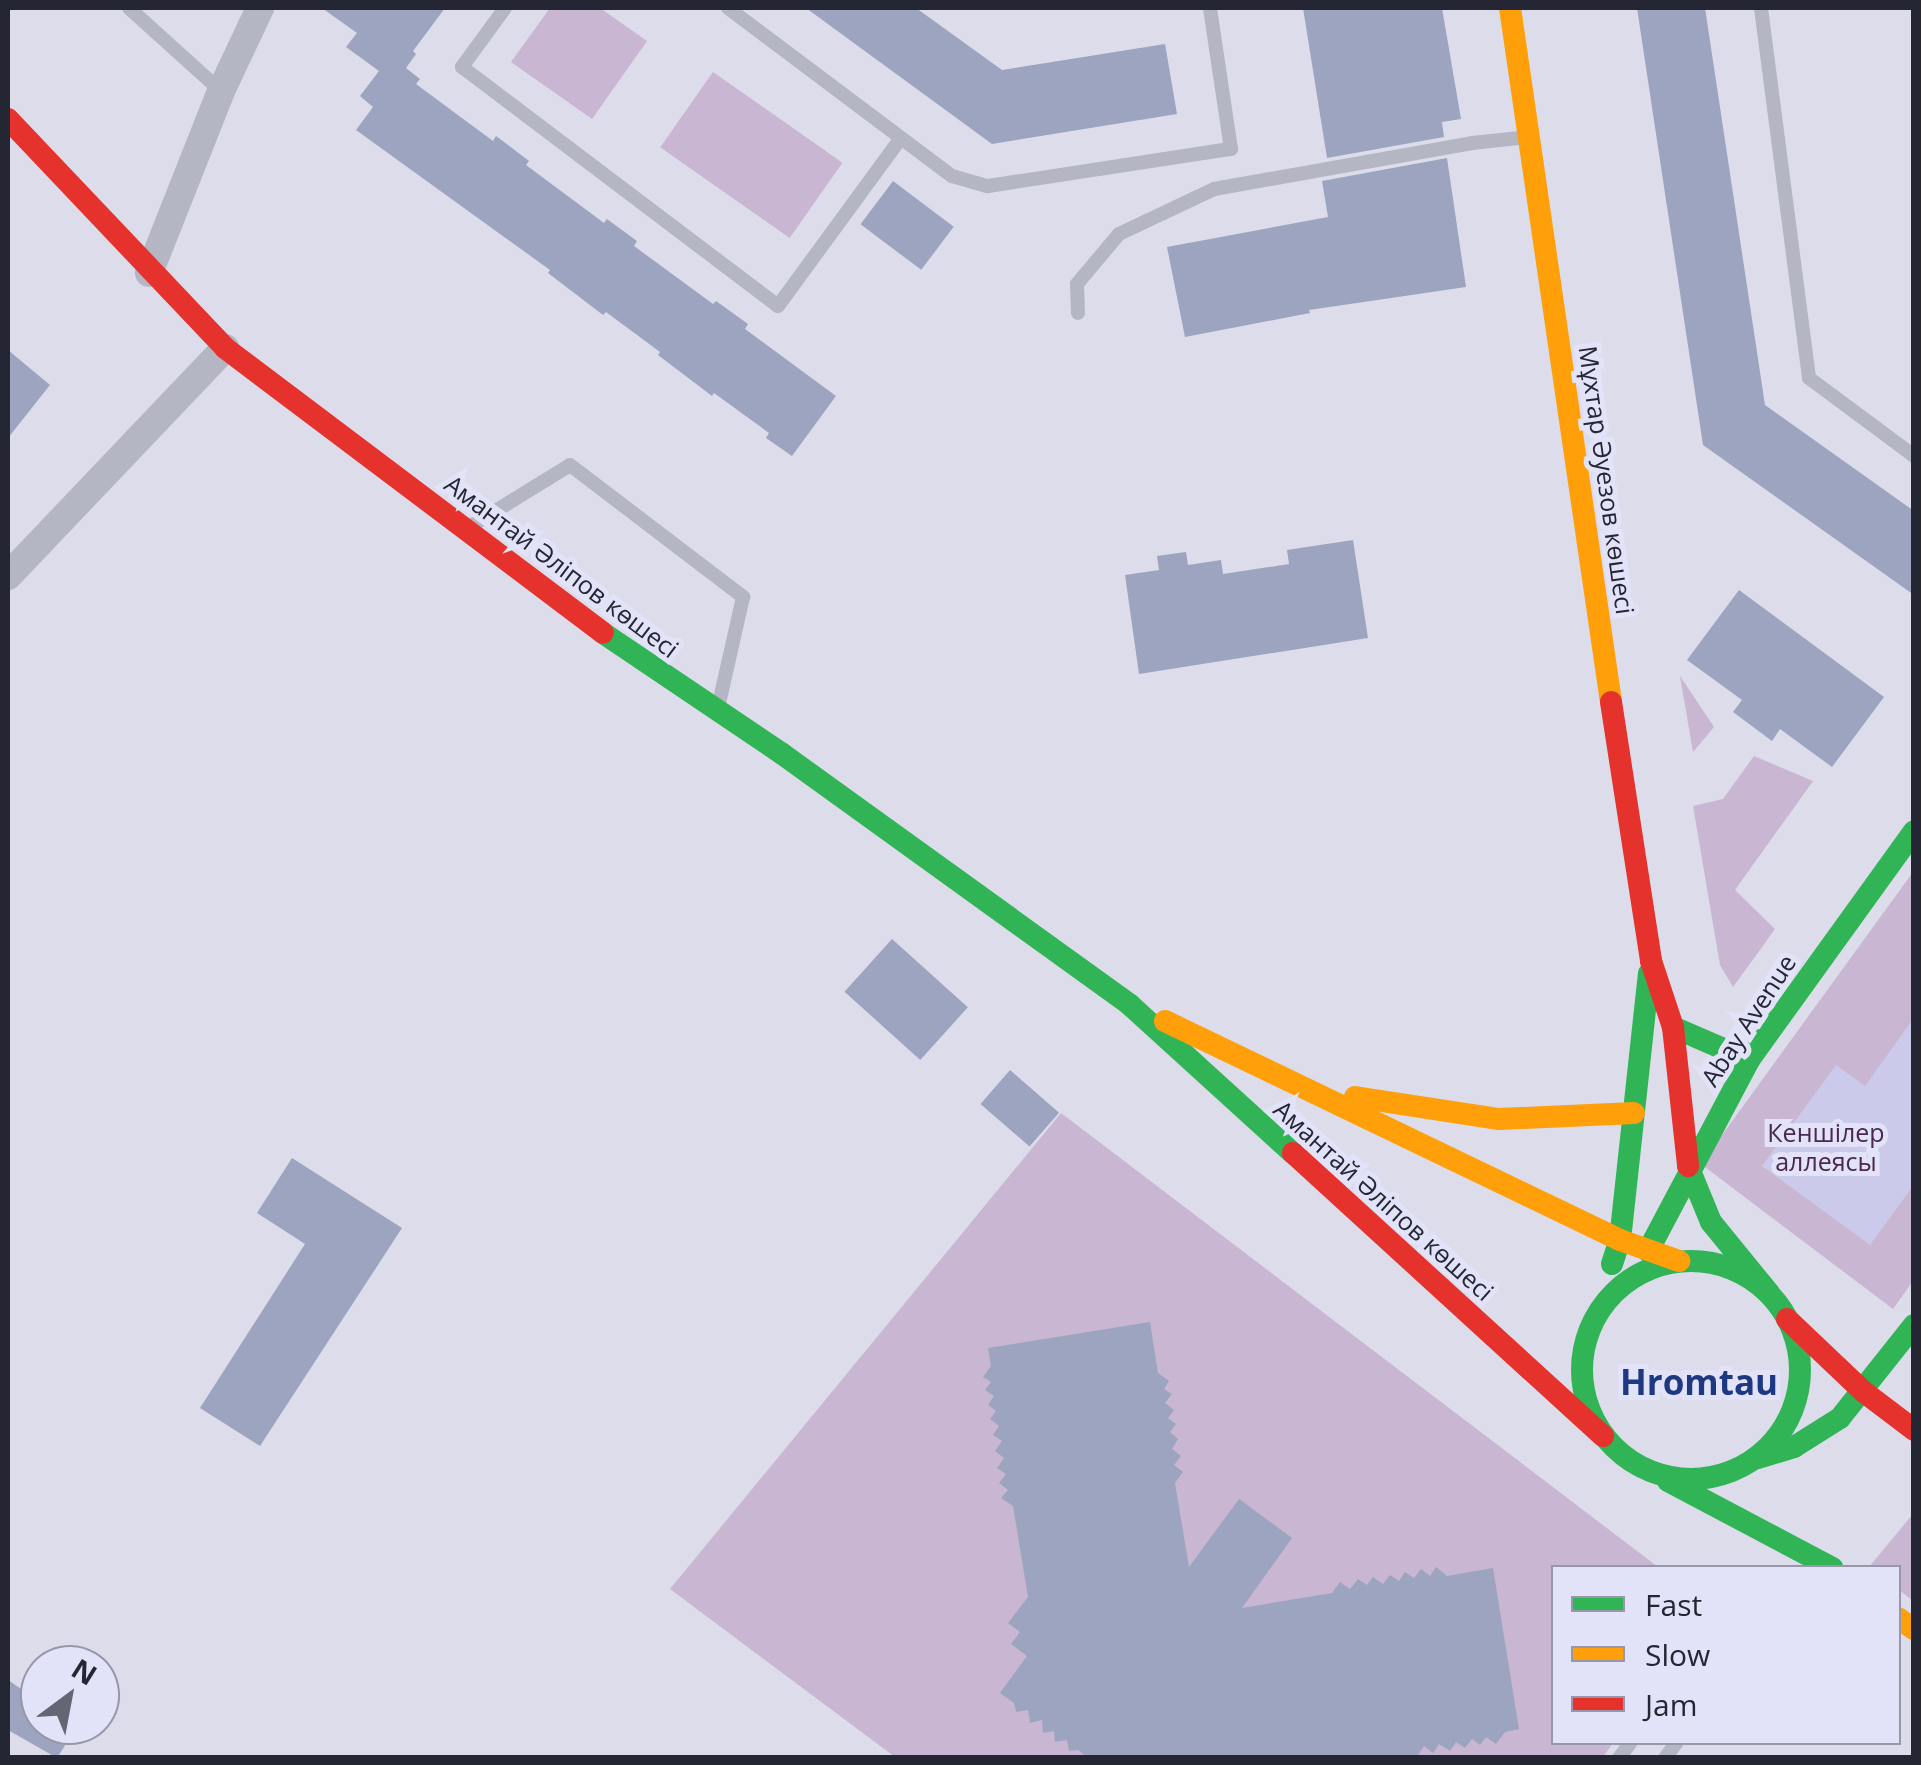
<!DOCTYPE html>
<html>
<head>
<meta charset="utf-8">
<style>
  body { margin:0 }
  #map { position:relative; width:1921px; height:1765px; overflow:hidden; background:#dcdceb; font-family:"Open Sans",sans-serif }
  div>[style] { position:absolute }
  .green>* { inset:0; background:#c8b6d3; transform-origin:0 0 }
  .plaza>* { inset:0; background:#cccaea }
  .building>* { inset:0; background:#9da4bf; transform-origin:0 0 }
  .lane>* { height:14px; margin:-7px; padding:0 7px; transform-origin:7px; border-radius:7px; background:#b5b6c3 }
  .street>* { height:28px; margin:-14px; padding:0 14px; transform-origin:14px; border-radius:14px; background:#b5b6c3 }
  .fast>* { height:22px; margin:-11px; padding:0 11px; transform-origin:11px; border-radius:11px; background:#30b455 }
  .fast>.ring { margin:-11px; padding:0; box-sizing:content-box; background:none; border:22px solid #30b455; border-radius:50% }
  .slow>* { height:22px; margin:-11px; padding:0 11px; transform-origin:11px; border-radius:11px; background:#ff9f0a }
  .jam>* { height:22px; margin:-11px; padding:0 11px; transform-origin:11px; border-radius:11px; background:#e5322d }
  span { translate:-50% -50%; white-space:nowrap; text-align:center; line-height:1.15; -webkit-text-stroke:10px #e2e2f9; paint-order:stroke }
  .street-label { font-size:25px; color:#242733 }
  .park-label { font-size:25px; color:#4b2851 }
  .district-label { font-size:35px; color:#1d3982; font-weight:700 }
  .frame { position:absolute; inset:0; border:10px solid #242733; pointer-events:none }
  .legend { position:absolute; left:1551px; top:1565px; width:350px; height:180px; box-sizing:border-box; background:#e2e2f9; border:2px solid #9697aa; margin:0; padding:12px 18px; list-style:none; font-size:30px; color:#242733 }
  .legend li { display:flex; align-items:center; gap:20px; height:50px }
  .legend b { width:50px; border:2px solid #9697aa }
  .north { position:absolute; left:20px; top:1645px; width:100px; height:100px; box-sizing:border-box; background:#e2e2f9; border:2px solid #9697aa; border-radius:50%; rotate:32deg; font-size:28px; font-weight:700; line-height:40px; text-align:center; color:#242733 }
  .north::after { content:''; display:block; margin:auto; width:35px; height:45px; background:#646673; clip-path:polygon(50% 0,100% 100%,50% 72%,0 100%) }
</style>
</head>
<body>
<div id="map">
  <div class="green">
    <i style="clip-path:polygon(550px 8px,600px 8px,647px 41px,592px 119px,511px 62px)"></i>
    <i style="left:713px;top:72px;width:158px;height:92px;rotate:35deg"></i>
    <i style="clip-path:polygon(1680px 676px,1714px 727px,1693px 752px)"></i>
    <i style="clip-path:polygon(1754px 756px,1813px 781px,1735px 890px,1775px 929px,1733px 987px,1720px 965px,1693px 806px,1723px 799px)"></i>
    <i style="clip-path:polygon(1913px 872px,1913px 1281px,1893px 1309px,1701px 1164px)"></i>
    <i style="clip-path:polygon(1061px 1113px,1658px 1567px,1554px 1568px,1554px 1742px,1613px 1743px,1602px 1758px,895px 1757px,670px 1589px)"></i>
    <i style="clip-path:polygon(1913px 1514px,1913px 1601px,1899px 1590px,1898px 1568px,1869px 1567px)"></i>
  </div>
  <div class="plaza">
    <i style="clip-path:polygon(1913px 1019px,1913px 1186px,1870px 1245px,1762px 1166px,1836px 1065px,1865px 1086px)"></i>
  </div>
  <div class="building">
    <i style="clip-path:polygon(322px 8px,445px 8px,413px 51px,416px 54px,406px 68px,420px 79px,416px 84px,493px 141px,496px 136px,529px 161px,526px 165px,604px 223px,607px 219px,637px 241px,634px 246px,713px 304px,716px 301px,748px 324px,745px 329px,836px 396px,792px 456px,766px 438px,769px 433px,714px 393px,712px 396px,658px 355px,660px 352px,606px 312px,603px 315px,548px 273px,550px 270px,356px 130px,373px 107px,360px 96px,379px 71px,346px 47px,357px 33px)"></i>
    <i style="clip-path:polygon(806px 8px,916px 8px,1002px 70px,1165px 44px,1177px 114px,992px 144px)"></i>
    <i style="clip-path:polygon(1303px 8px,1442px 8px,1461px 119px,1442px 122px,1444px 137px,1327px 158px)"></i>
    <i style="clip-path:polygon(1637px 8px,1705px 8px,1765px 405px,1914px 511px,1914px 595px,1703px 445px)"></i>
    <i style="clip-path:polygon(1447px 158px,1466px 287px,1309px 310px,1310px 313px,1185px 337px,1167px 247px,1328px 217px,1322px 181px)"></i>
    <i style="left:893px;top:181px;width:76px;height:54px;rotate:37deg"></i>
    <i style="clip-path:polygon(8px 350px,50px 385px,8px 438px)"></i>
    <i style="clip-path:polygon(1353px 540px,1368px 638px,1139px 674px,1125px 575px,1159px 570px,1157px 556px,1186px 552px,1188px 565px,1221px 560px,1223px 574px,1289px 564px,1287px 550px)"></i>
    <i style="clip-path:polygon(1739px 590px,1884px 697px,1832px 767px,1780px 729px,1772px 741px,1733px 712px,1742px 700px,1687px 660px)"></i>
    <i style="left:892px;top:939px;width:102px;height:71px;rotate:42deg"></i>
    <i style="left:1010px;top:1070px;width:65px;height:45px;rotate:41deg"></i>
    <i style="clip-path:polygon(292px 1158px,402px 1228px,260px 1446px,200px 1408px,305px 1244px,257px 1213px)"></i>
    <i style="clip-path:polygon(1150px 1322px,1158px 1373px,1169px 1381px,1164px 1389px,1172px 1394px,1165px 1403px,1174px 1410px,1168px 1418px,1176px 1424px,1170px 1432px,1178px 1439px,1172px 1449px,1181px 1456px,1174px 1465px,1183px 1472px,1175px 1483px,1189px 1567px,1239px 1499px,1292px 1538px,1242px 1608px,1332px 1593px,1340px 1582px,1350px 1589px,1358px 1579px,1367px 1585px,1373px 1577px,1383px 1584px,1390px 1575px,1399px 1581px,1405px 1572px,1414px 1578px,1421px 1569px,1430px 1576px,1436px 1567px,1447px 1576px,1493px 1568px,1519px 1729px,1505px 1732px,1496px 1744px,1486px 1737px,1480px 1745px,1472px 1739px,1465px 1748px,1456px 1742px,1450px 1751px,1439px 1744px,1433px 1753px,1424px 1746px,1416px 1758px,1088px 1758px,1078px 1750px,1069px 1751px,1067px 1740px,1055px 1742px,1054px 1731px,1043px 1733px,1042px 1720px,1030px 1723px,1028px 1710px,1016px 1712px,1014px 1703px,1000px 1693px,1027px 1656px,1011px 1644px,1020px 1632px,1008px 1623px,1028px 1597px,1013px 1506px,1001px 1498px,1008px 1490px,999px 1483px,1006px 1474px,997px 1468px,1004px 1458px,995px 1451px,1002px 1441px,993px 1435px,999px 1426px,990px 1419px,996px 1411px,988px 1405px,994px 1396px,985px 1390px,991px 1382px,983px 1377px,991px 1366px,988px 1348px)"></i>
    <i style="clip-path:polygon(8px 1680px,40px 1702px,40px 1725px,78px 1725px,57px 1758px,8px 1730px)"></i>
  </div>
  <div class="lane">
    <i style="left:129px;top:8px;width:124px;rotate:42.1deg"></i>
    <i style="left:505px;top:8px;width:73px;rotate:126.1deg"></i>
    <i style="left:462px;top:67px;width:396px;rotate:37.1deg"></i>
    <i style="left:778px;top:306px;width:208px;rotate:-53.8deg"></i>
    <i style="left:728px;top:8px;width:280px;rotate:36.9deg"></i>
    <i style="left:952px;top:176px;width:37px;rotate:16deg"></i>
    <i style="left:988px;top:186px;width:246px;rotate:-8.7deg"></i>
    <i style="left:1231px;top:149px;width:143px;rotate:-98.5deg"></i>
    <i style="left:1761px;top:8px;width:373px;rotate:82.6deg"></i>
    <i style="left:1809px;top:378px;width:131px;rotate:36.6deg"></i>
    <i style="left:1078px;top:313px;width:29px;rotate:-92deg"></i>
    <i style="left:1077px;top:284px;width:65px;rotate:-50deg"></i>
    <i style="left:1119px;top:234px;width:105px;rotate:-25.3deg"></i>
    <i style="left:1214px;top:189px;width:262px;rotate:-10.1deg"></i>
    <i style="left:1472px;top:143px;width:56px;rotate:-6.1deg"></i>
    <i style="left:471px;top:526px;width:116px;rotate:-31.6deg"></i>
    <i style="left:570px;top:465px;width:218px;rotate:37.3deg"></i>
    <i style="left:743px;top:597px;width:114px;rotate:102.7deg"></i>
    <i style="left:1619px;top:1758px;width:20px;rotate:-53deg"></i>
    <i style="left:1665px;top:1758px;width:20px;rotate:-53deg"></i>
  </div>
  <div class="street">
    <i style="left:149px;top:273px;width:196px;rotate:-68.4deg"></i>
    <i style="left:221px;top:91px;width:92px;rotate:-64.8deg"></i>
    <i style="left:8px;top:576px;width:315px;rotate:-46.4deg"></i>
  </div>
  <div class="fast">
    <i style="left:603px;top:633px;width:215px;rotate:34deg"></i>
    <i style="left:781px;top:753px;width:429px;rotate:35.8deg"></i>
    <i style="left:1129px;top:1004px;width:222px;rotate:42.3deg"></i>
    <i style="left:1673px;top:1027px;width:83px;rotate:23.5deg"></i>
    <i style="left:1688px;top:1166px;width:61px;rotate:67.7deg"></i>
    <i style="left:1711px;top:1222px;width:92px;rotate:50.8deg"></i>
    <i style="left:1648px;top:1251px;width:216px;rotate:-62.1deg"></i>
    <i style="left:1749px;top:1060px;width:282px;rotate:-54.2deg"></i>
    <i class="ring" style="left:1582px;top:1261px;width:196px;height:196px"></i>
    <i style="left:1612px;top:1264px;width:25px;rotate:-72deg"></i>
    <i style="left:1620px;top:1240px;width:268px;rotate:-83.8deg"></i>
    <i style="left:1758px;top:1458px;width:38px;rotate:-17deg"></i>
    <i style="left:1794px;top:1447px;width:54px;rotate:-32.2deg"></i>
    <i style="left:1840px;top:1418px;width:119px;rotate:-51.5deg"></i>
    <i style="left:1668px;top:1481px;width:186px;rotate:27.9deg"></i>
  </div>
  <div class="slow">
    <i style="left:1510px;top:8px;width:701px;rotate:81.72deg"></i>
    <i style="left:1165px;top:1021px;width:505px;rotate:25.7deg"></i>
    <i style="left:1620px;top:1240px;width:63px;rotate:19.6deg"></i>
    <i style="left:1355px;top:1097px;width:146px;rotate:8.7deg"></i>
    <i style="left:1499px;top:1119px;width:135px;rotate:-2.5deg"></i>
    <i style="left:1898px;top:1618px;width:19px;rotate:35deg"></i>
  </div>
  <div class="jam">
    <i style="left:8px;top:119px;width:315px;rotate:46.5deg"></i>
    <i style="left:225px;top:348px;width:473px;rotate:37deg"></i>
    <i style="left:1611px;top:702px;width:262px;rotate:81.2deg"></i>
    <i style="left:1651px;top:961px;width:70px;rotate:71.6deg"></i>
    <i style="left:1673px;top:1027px;width:140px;rotate:83.8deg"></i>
    <i style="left:1293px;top:1153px;width:420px;rotate:42.4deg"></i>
    <i style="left:1787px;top:1319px;width:106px;rotate:43.5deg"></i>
    <i style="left:1864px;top:1392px;width:63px;rotate:37.2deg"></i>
  </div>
  <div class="street-label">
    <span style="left:1607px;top:480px;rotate:82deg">Мұхтар Әуезов көшесі</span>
    <span style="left:562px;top:566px;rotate:37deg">Амантай Әліпов көшесі</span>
    <span style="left:1748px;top:1020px;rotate:-57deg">Abay Avenue</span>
    <span style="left:1384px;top:1200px;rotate:42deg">Амантай Әліпов көшесі</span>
  </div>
  <div class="park-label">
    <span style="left:1826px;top:1147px">Кеншілер<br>аллеясы</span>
  </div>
  <div class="district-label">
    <span style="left:1699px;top:1382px">Hromtau</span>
  </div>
  <div class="frame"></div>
  <ul class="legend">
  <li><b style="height:12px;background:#30b455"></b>Fast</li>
  <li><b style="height:12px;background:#ff9f0a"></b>Slow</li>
  <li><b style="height:12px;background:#e5322d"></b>Jam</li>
  </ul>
  <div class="north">N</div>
</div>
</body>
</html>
